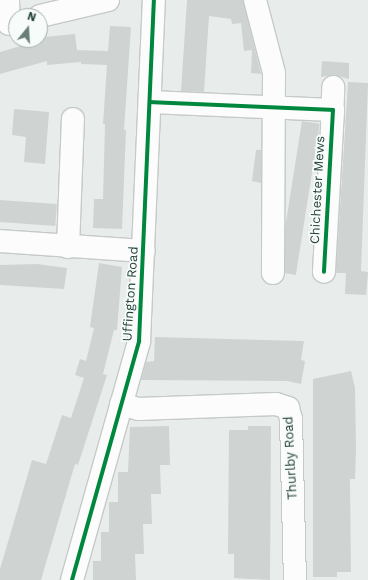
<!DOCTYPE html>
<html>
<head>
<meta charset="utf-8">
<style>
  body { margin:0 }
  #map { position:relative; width:368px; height:580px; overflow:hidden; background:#e8edeb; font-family:"Work Sans",sans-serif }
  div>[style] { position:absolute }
  .building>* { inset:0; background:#cfd4d2; transform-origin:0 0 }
  .roads { filter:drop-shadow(1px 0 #c5cac8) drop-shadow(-1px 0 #c5cac8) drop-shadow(0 1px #c5cac8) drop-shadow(0 -1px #c5cac8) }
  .minor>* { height:22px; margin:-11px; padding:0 11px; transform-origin:11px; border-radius:11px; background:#fcfcfc }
  .cycleway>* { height:4px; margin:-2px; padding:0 2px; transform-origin:2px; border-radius:2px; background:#00873e }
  span { translate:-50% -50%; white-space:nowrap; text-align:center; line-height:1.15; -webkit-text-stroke:3.5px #f7fbf9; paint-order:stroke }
  .street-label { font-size:13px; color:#24423a }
  .north { position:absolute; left:8px; top:8px; width:40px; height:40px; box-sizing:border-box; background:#f7fbf9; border:1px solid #a3b1ad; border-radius:50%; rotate:18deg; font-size:11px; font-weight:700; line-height:16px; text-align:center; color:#24423a }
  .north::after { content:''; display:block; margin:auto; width:14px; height:18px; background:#697e78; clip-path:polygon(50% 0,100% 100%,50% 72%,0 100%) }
</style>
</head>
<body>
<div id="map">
  <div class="building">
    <i style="clip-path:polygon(187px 0,243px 0,261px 74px,251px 73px,252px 50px,244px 51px,241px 23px,232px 24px,231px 19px,209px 16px,204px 92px,181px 91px)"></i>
    <i style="clip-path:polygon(110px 26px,131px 27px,124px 130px,126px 130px,122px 229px,93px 228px,94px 199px,103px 199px,105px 124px,103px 124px,107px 65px,81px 64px,81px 62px,47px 65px,47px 61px,0 74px,0 52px,45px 39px,44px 37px,75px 34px,77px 50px,108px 51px)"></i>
    <i style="clip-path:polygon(322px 61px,349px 63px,349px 79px,334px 75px,321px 77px)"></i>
    <i style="clip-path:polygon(348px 82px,368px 83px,361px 271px,368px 272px,366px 295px,345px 294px,346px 273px,336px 273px)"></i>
    <i style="clip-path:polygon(14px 109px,49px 112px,45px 164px,24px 162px,26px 137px,12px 135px)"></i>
    <i style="left:302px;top:121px;width:18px;height:153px;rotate:9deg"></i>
    <i style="clip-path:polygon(256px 150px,261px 150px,261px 183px,252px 181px)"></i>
    <i style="left:0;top:200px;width:57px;height:22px;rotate:4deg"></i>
    <i style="clip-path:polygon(99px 263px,122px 267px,117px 330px,114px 330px,103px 374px,107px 375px,78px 465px,75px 464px,41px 580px,0 580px,0 569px,32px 460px,46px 464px,62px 415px,71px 418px,84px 378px,75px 375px,80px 359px,86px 361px,94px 328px,90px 327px)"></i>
    <i style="clip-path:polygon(37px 264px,67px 268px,64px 289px,0 285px,0 265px)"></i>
    <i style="clip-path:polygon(155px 337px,304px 341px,301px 360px,305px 361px,301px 384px,287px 381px,141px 380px,146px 362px,154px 361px)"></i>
    <i style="clip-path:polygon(351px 371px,355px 388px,356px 448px,355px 479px,350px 479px,351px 572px,337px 572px,337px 577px,313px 577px,313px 379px)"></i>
    <i style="clip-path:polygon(169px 426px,170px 465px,160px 465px,161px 494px,151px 494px,152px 524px,143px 524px,144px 554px,135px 554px,136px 580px,93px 580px,93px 561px,101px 561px,101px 532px,109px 532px,109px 502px,118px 502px,118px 472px,128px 472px,130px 427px)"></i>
    <i style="clip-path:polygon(248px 426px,271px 426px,270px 580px,234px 578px,234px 554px,228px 554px,229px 430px,248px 430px)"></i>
  </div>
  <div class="roads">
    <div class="minor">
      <i style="left:8px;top:0;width:24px;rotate:88deg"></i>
      <i style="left:255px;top:0;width:75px;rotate:75.4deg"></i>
      <i style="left:274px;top:73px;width:200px;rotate:90.3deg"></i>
      <i style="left:40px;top:16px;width:70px;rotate:-13.2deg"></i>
      <i style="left:150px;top:102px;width:183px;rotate:2.5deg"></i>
      <i style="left:333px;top:110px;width:162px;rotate:93.2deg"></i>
      <i style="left:332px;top:123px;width:36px;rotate:-88deg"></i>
      <i style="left:0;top:241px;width:144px;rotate:4deg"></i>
      <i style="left:68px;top:247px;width:128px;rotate:-87.8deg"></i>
      <i style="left:121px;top:404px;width:18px;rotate:16deg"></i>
      <i style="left:138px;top:409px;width:138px;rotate:-2.1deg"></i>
      <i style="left:276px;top:404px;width:13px;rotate:18deg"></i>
      <i style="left:288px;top:408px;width:11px;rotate:75deg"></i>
      <i style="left:291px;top:419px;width:161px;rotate:88.6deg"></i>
      <i style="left:72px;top:580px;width:248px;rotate:-74.3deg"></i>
      <i style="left:139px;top:341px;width:341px;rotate:-87.5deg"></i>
    </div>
  </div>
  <div class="cycleway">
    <i style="left:150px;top:102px;width:183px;rotate:2.5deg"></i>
    <i style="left:333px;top:110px;width:162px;rotate:93.2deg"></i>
    <i style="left:72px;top:580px;width:248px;rotate:-74.3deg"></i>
    <i style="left:139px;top:341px;width:341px;rotate:-87.5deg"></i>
  </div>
  <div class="street-label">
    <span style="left:318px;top:190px;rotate:-87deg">Chichester Mews</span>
    <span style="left:131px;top:294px;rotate:-86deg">Uffington Road</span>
    <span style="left:291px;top:458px;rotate:-93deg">Thurlby Road</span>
  </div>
  <div class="north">N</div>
</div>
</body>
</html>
